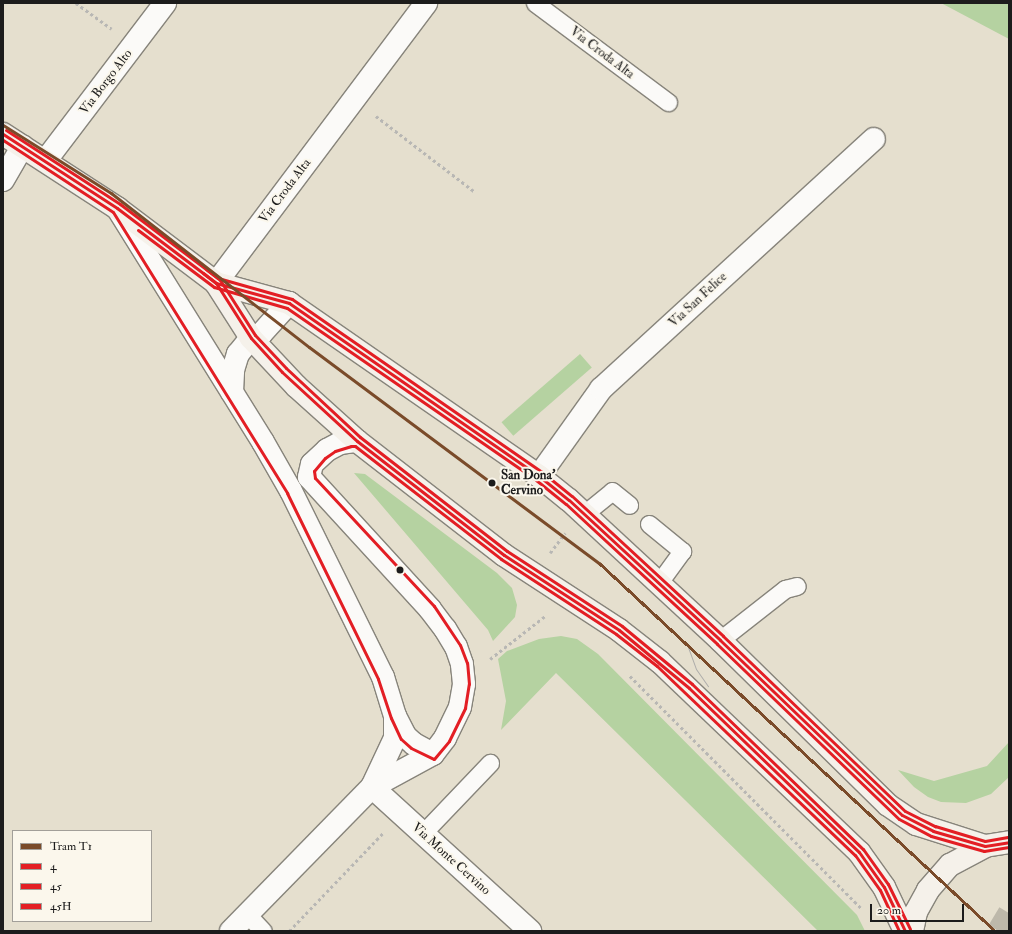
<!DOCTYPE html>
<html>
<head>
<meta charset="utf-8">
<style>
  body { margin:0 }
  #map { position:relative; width:1012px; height:934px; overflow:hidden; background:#e5dfce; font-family:"IM FELL Double Pica",serif }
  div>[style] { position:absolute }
  .green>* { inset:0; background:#b5d2a1; transform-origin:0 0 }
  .primary-tunnel>* { height:22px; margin-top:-11px; transform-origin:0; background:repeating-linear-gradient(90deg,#bdb8aa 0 22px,transparent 0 33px) }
  .path>* { height:2.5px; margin-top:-1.25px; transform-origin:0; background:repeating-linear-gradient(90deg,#b8b7b4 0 3px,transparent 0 6px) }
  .roads { filter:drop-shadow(1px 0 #87847b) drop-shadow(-1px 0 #87847b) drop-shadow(0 1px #87847b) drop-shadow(0 -1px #87847b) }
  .lane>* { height:17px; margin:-8.5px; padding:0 8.5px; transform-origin:8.5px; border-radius:8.5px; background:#fbfaf8 }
  .street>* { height:22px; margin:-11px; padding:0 11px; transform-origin:11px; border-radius:11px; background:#fbfaf8 }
  .secondary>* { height:22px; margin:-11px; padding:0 11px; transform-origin:11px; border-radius:11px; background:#f5f1ea }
  .tram>* { height:1px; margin:-0.5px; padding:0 0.5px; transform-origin:0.5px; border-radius:0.5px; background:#aeadaa }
  .bus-1>* { height:3px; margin:-1.5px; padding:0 1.5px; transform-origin:1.5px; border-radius:1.5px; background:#e31e24 }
  .bus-2>* { height:3px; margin:-1.5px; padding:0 1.5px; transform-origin:1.5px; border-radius:1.5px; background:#e31e24 }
  .bus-3>* { height:3px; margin:-1.5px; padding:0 1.5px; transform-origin:1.5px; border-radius:1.5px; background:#e31e24 }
  .tram-1>* { height:3px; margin:-1.5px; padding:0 1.5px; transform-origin:1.5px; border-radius:1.5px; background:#7a4b2a }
  .dots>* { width:11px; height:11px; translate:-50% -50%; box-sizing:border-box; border:2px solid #fbf7ec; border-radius:50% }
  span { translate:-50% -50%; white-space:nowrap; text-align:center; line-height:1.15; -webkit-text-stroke:4px #fbf7ec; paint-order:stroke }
  .street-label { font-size:13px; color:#1c1c1c }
  .stop-label { font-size:13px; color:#1c1c1c; font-weight:700 }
  .left { translate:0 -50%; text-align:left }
  .frame { position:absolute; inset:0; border:4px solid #1c1c1c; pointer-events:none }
  .legend { position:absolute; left:12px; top:830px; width:140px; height:92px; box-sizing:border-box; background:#fbf7ec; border:1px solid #a29f99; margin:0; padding:5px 7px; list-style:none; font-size:12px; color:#1c1c1c }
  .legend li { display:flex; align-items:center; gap:8px; height:20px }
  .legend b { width:20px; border:1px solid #a29f99 }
  .scale { position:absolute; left:870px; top:904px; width:94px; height:18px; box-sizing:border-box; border:2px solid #1c1c1c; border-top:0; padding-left:5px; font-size:12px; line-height:14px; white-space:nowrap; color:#1c1c1c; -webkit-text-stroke:3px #fbf7ec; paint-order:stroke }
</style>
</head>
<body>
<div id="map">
  <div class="green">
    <i style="clip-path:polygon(941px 3px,1009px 3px,1009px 39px)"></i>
    <i style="left:580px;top:354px;width:18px;height:104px;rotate:49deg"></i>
    <i style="clip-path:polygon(354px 473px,365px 474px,497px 573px,512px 588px,517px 605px,515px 617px,493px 641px,488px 630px)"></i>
    <i style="clip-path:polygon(561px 636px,577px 639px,598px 654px,857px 915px,865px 931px,818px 931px,556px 673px,501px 730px,506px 701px,498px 659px,507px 651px,539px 639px)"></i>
    <i style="clip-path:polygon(1009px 742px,1009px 777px,991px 794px,966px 803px,941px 802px,928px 797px,914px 787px,898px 770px,934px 781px,987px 766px)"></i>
  </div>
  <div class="primary-tunnel">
    <i style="left:998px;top:931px;width:21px;rotate:-59deg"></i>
  </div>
  <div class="path">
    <i style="left:76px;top:3px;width:44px;rotate:35.8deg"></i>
    <i style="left:376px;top:116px;width:125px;rotate:37.5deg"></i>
    <i style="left:550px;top:553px;width:25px;rotate:-53deg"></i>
    <i style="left:490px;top:659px;width:70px;rotate:-38deg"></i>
    <i style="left:630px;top:676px;width:329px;rotate:45.1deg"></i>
    <i style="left:289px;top:931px;width:136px;rotate:-46.2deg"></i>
  </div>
  <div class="roads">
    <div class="lane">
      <i style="left:535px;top:3px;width:166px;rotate:36.7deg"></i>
      <i style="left:584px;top:514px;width:36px;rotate:-39deg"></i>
      <i style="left:612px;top:491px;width:22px;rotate:39deg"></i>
      <i style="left:649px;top:524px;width:43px;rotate:39.3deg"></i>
      <i style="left:682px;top:551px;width:39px;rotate:126deg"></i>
      <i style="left:720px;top:640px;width:83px;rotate:-38.1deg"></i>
      <i style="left:785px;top:589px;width:12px;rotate:-14deg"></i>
      <i style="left:423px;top:833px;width:97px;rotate:-46.3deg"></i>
      <i style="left:247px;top:914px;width:23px;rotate:47deg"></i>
    </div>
    <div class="street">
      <i style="left:46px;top:160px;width:197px;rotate:-52.8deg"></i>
      <i style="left:3px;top:180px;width:39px;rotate:-60deg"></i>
      <i style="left:118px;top:209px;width:274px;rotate:58.1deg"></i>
      <i style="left:263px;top:442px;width:56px;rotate:60.3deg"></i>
      <i style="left:291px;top:491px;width:208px;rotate:63.7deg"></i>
      <i style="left:383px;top:677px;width:41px;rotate:72.9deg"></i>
      <i style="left:395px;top:716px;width:22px;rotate:63deg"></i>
      <i style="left:405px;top:736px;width:12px;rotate:42deg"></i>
      <i style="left:414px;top:744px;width:21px;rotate:28deg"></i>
      <i style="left:216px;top:283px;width:350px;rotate:-53.1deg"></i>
      <i style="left:232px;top:392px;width:22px;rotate:-87deg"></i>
      <i style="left:233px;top:370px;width:17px;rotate:-73deg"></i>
      <i style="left:238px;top:354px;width:21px;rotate:-51deg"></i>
      <i style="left:251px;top:338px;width:11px;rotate:-22deg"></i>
      <i style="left:261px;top:334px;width:42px;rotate:-47.9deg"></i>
      <i style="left:539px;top:476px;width:107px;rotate:-54.5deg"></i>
      <i style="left:601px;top:389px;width:370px;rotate:-42.5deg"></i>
      <i style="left:372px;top:787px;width:214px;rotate:42.3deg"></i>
      <i style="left:372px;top:787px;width:54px;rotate:-64.9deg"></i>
      <i style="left:395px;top:738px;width:22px;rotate:-90deg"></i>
      <i style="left:231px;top:931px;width:202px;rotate:-45.6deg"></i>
      <i style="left:372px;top:787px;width:69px;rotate:-28.4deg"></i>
      <i style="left:433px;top:754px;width:20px;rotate:-53deg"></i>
      <i style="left:445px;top:738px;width:34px;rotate:-64deg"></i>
      <i style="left:460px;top:707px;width:23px;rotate:-80deg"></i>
      <i style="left:464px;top:684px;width:20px;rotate:-96deg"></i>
      <i style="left:462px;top:664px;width:18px;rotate:-109deg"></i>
      <i style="left:456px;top:647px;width:21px;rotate:-121deg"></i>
      <i style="left:445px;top:629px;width:25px;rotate:-127deg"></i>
      <i style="left:430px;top:609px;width:179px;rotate:-132.5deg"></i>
      <i style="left:309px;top:477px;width:13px;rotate:-77deg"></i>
      <i style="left:312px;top:464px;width:21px;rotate:-43deg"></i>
      <i style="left:327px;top:450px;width:15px;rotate:-28deg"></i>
      <i style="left:340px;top:443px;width:17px;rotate:-7deg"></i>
    </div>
    <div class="secondary">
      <i style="left:3px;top:134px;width:136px;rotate:33deg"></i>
      <i style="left:117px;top:208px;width:124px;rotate:37.1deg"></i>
      <i style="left:216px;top:283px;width:65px;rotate:57.5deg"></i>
      <i style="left:251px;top:338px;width:66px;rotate:46.8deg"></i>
      <i style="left:296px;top:386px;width:82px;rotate:42deg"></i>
      <i style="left:357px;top:441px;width:186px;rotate:37.8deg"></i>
      <i style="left:504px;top:555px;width:137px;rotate:33.1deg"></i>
      <i style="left:619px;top:630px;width:52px;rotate:38deg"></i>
      <i style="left:660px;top:662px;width:275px;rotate:43.7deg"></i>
      <i style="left:859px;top:852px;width:43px;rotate:54.5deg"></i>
      <i style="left:884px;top:887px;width:49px;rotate:64.5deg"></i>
      <i style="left:216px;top:283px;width:76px;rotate:15.3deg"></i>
      <i style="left:289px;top:303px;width:304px;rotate:34.7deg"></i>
      <i style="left:539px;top:476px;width:38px;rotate:39deg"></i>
      <i style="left:569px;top:500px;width:206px;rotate:42.8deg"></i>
      <i style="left:720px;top:640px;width:235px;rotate:44.5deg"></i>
      <i style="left:888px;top:805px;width:34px;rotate:34deg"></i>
      <i style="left:916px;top:824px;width:72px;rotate:17.7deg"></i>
      <i style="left:912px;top:931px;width:19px;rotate:-78deg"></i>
      <i style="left:916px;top:912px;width:25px;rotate:-61deg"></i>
      <i style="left:928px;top:890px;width:33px;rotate:-49deg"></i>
      <i style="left:950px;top:865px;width:40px;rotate:-28deg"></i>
      <i style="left:985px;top:846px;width:24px;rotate:-9deg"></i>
    </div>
  </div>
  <div class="tram">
    <i style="left:678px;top:635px;width:16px;rotate:50deg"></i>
    <i style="left:688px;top:647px;width:23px;rotate:70deg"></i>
    <i style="left:696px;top:669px;width:21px;rotate:55deg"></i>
  </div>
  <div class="bus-1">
    <i style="left:3px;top:134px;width:136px;rotate:33deg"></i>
    <i style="left:117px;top:208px;width:124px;rotate:37.1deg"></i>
    <i style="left:216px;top:283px;width:76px;rotate:15.3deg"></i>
    <i style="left:289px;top:303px;width:304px;rotate:34.7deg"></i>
    <i style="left:539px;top:476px;width:38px;rotate:39deg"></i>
    <i style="left:569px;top:500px;width:206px;rotate:42.8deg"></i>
    <i style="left:720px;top:640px;width:252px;rotate:43.9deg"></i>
    <i style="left:902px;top:815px;width:35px;rotate:27deg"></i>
    <i style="left:933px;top:831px;width:54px;rotate:16.1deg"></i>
    <i style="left:985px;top:846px;width:24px;rotate:-9deg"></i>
    <i style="left:203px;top:273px;width:16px;rotate:38deg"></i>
    <i style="left:216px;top:283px;width:65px;rotate:57.5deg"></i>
    <i style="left:251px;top:338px;width:46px;rotate:47.6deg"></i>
    <i style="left:282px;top:372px;width:102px;rotate:42.6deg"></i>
    <i style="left:357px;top:441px;width:186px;rotate:37.8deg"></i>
    <i style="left:504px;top:555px;width:137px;rotate:33.1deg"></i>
    <i style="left:619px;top:630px;width:91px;rotate:39.6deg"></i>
    <i style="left:689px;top:688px;width:236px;rotate:44deg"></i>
    <i style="left:859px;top:852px;width:43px;rotate:54.5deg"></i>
    <i style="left:884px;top:887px;width:49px;rotate:64.5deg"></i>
  </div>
  <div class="bus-2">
    <i style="left:3px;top:140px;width:131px;rotate:33.2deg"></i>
    <i style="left:113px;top:212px;width:331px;rotate:58.2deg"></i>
    <i style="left:287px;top:493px;width:207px;rotate:63.9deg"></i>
    <i style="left:378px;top:679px;width:41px;rotate:71.6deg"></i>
    <i style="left:391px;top:718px;width:23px;rotate:65deg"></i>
    <i style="left:401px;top:739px;width:13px;rotate:42deg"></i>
    <i style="left:411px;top:748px;width:25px;rotate:26deg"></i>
    <i style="left:434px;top:759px;width:23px;rotate:-50deg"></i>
    <i style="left:449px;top:741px;width:37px;rotate:-64deg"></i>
    <i style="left:465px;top:708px;width:24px;rotate:-81deg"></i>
    <i style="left:469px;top:684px;width:21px;rotate:-95deg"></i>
    <i style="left:467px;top:663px;width:19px;rotate:-111deg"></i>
    <i style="left:460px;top:645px;width:47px;rotate:-123.7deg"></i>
    <i style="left:434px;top:606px;width:175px;rotate:-132.9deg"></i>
    <i style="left:315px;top:478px;width:7px;rotate:-98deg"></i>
    <i style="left:314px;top:471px;width:17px;rotate:-50deg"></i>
    <i style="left:325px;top:458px;width:12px;rotate:-35deg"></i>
    <i style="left:335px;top:451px;width:17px;rotate:-17deg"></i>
    <i style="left:351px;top:446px;width:4px"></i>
    <i style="left:355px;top:446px;width:185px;rotate:37.7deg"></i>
    <i style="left:501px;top:559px;width:137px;rotate:33.1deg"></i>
    <i style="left:616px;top:634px;width:52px;rotate:38deg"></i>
    <i style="left:657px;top:666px;width:274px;rotate:43.7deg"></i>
    <i style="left:855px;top:855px;width:43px;rotate:54.5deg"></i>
    <i style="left:880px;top:890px;width:45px;rotate:65.1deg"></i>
    <i style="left:138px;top:230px;width:95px;rotate:36.9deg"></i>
    <i style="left:214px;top:287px;width:76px;rotate:16deg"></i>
    <i style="left:287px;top:308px;width:303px;rotate:34.6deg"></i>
    <i style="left:536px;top:480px;width:38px;rotate:39deg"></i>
    <i style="left:566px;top:504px;width:206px;rotate:42.8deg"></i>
    <i style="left:717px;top:644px;width:252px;rotate:43.9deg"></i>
    <i style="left:899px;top:819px;width:36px;rotate:28deg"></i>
    <i style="left:931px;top:836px;width:55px;rotate:15.8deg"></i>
    <i style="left:984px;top:851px;width:25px;rotate:-9deg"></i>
  </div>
  <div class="bus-3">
    <i style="left:6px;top:130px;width:136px;rotate:33deg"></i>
    <i style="left:120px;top:204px;width:123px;rotate:37.1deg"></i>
    <i style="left:218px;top:278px;width:77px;rotate:15.8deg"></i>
    <i style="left:292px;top:299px;width:304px;rotate:34.7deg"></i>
    <i style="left:542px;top:472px;width:38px;rotate:39deg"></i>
    <i style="left:572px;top:496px;width:206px;rotate:42.8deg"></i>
    <i style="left:723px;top:636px;width:252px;rotate:43.9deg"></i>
    <i style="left:905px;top:811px;width:34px;rotate:27deg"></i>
    <i style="left:935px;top:826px;width:52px;rotate:16.7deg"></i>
    <i style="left:985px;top:841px;width:23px;rotate:-10deg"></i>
    <i style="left:206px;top:269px;width:18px;rotate:38deg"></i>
    <i style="left:220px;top:280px;width:65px;rotate:57.5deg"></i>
    <i style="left:255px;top:335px;width:45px;rotate:46.8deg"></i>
    <i style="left:286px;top:368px;width:101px;rotate:43deg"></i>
    <i style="left:360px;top:437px;width:186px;rotate:37.8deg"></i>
    <i style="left:507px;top:551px;width:137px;rotate:33.1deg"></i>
    <i style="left:622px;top:626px;width:91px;rotate:39.6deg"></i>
    <i style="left:692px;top:684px;width:238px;rotate:44deg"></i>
    <i style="left:863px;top:849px;width:43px;rotate:54.5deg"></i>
    <i style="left:888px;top:884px;width:50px;rotate:63.9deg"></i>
  </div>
  <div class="tram-1">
    <i style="left:3px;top:125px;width:128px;rotate:32.2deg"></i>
    <i style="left:111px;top:193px;width:251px;rotate:37.9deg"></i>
    <i style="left:309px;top:347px;width:363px;rotate:36.7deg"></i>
    <i style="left:600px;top:564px;width:539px;rotate:42.9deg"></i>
  </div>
  <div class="dots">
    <i style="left:492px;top:483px;background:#1c1c1c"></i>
    <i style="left:400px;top:570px;background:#1c1c1c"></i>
  </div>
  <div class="street-label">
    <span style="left:602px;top:53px;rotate:37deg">Via Croda Alta</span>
    <span style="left:106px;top:82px;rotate:-53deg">Via Borgo Alto</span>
    <span style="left:285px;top:191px;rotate:-53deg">Via Croda Alta</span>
    <span style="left:698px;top:300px;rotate:-43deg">Via San Felice</span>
    <span style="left:451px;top:859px;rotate:42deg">Via Monte Cervino</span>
  </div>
  <div class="stop-label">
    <span class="left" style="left:501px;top:483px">San Dona'<br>Cervino</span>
  </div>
  <div class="frame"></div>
  <ul class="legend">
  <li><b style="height:5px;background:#7a4b2a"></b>Tram T1</li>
  <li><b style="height:5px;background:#e31e24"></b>4</li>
  <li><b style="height:5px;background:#e31e24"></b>45</li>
  <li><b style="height:5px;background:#e31e24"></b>45H</li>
  </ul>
  <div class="scale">20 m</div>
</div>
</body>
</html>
